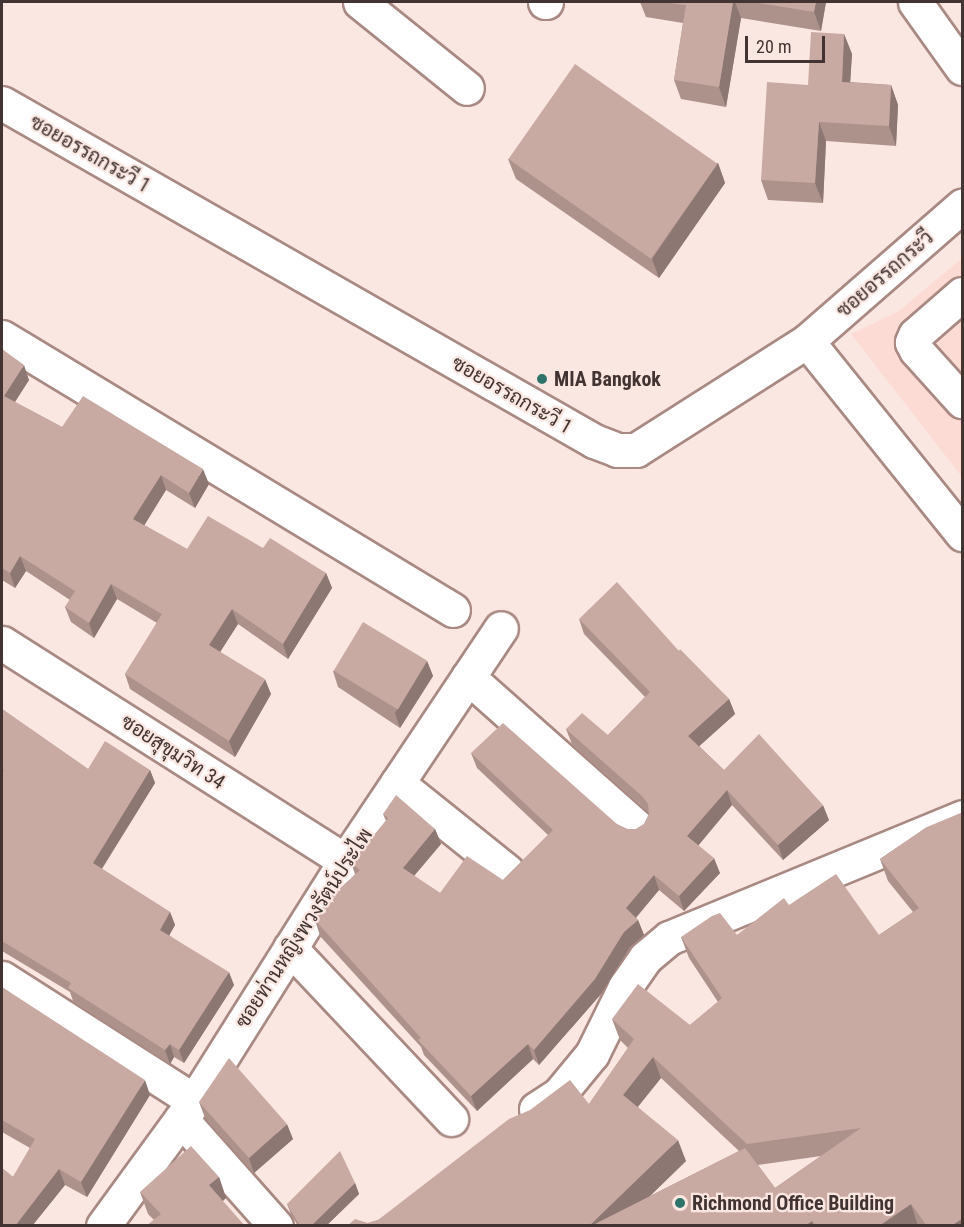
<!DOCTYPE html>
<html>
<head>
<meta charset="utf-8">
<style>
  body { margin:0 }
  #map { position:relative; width:964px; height:1227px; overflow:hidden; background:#fbe7e2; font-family:"Roboto Condensed",Sarabun,sans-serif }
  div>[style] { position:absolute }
  .built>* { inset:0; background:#fcdbd4 }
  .roads { filter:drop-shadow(2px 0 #a88a83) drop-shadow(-2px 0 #a88a83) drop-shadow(0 2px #a88a83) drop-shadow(0 -2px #a88a83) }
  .minor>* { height:33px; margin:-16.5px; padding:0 16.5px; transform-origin:16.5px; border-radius:16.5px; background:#fff }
  .wall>* { inset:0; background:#ad928c }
  .shaded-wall>* { inset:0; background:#8d7772 }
  .building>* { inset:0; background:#c9aaa3; transform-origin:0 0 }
  .dots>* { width:16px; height:16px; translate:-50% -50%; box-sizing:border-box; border:3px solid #fbe7e2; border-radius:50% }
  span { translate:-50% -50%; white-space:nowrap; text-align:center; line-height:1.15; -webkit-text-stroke:4.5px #fbe7e2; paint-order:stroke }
  .street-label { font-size:20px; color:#413432 }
  .poi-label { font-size:20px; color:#413432; font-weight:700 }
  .left { translate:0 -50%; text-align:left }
  .frame { position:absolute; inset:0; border:3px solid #413432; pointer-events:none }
  .scale { position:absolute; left:745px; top:36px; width:80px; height:27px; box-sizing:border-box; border:3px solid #413432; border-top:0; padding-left:8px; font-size:18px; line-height:21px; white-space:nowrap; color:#413432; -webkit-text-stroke:4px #fbe7e2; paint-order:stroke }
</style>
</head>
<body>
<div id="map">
  <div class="built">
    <i style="clip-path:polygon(962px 258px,962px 477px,851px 334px,899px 311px)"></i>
  </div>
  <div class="roads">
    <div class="minor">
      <i style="left:360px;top:2px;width:137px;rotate:38.8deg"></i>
      <i style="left:545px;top:2px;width:1px"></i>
      <i style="left:915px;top:2px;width:81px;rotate:54.5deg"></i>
      <i style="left:2px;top:103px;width:682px;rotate:29.72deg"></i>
      <i style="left:594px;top:441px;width:25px;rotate:21deg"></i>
      <i style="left:617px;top:450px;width:19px"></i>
      <i style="left:636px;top:450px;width:203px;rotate:-32.5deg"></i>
      <i style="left:807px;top:341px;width:248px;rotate:51.2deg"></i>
      <i style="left:962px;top:294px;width:62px;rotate:138.9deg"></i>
      <i style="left:915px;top:335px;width:8px;rotate:113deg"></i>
      <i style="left:912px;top:342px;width:9px;rotate:63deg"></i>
      <i style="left:916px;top:350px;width:69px;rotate:48deg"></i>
      <i style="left:2px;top:337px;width:527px;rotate:31.19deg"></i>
      <i style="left:807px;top:341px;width:206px;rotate:-41.1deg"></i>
      <i style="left:2px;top:643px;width:406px;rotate:32.4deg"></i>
      <i style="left:468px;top:677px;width:225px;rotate:41.6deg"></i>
      <i style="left:397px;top:783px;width:141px;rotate:38.7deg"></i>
      <i style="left:290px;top:948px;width:235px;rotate:46.7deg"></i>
      <i style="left:2px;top:978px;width:228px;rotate:32.6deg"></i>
      <i style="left:536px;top:1109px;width:27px;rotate:-33deg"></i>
      <i style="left:559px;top:1094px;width:52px;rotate:-50.5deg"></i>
      <i style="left:592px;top:1054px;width:75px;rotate:-63.8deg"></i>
      <i style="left:625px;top:987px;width:35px;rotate:-55deg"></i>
      <i style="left:645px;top:958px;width:31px;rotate:-40deg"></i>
      <i style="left:669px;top:938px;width:317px;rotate:-22.4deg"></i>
      <i style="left:181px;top:1119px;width:143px;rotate:48.4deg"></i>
      <i style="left:103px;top:1226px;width:155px;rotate:-53.9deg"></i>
      <i style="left:194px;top:1101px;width:284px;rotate:-57.8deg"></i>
      <i style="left:345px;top:861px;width:280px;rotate:-56.2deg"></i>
    </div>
  </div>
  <div class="wall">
    <i style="clip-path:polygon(640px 2px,826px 2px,821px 31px,741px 18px,726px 107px,681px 99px,674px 80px,683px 23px,646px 17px)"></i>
    <i style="clip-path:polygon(844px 34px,852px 54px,850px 82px,891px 85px,898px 105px,896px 146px,826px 141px,823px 203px,768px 200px,761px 180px)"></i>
    <i style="clip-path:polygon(508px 159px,718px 163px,725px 183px,659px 278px,516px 179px)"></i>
    <i style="clip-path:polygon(2px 349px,29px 380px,15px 402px,62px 427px,209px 484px,195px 508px,166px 490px,144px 525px,187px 549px,263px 548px,326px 573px,332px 588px,288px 659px,238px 624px,220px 652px,271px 694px,235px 757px,130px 689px,125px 674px,157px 623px,117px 599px,94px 638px,71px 622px,65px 607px,70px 600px,26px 571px,15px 588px,2px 580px)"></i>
    <i style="clip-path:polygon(579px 619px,679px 651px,729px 699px,735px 714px,699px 746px,724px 770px,829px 820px,783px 860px,732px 805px,698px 845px,720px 873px,684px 911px,659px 890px,636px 918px,638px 920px,644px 935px,630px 947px,601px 994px,539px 1065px,533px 1059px,477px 1111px,424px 1055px,421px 1047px,320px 936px,315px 920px,355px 874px,351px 863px,386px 821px,383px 814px,435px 829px,441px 844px,414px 876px,440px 893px,503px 880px,548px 835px,477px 768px,471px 753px,627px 829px,636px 829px,644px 824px,649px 814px,649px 812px,572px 744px,566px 729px,608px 735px,645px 697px,584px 634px)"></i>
    <i style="clip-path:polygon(427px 661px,433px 676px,400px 728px,338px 687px,333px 671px)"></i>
    <i style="clip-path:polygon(2px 709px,88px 769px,150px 770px,155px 783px,102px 869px,170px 912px,175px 925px,169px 935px,234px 985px,184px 1063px,174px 1057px,170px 1064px,73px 1001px,70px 992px,2px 951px)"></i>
    <i style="clip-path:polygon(evenodd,927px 827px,963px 1226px,347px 1226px,368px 1223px,378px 1220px,589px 1104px,628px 1048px,620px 1040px,612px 1019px,690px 1025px,718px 1002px,689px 958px,681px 937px,737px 935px,789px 905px,879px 935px,913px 912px,888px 881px,880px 859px,927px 827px,661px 1078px,739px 1151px,650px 1196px,686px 1161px,638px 1107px,661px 1078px,927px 827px,821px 1156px,775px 1188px,758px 1165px,821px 1156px)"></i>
    <i style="clip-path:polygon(2px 987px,150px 1095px,87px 1197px,65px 1185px,32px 1226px,2px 1226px,2px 1168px,13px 1177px,30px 1148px,2px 1132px)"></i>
    <i style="clip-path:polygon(199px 1102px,293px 1139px,254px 1173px,205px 1118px)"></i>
    <i style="clip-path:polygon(219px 1177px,226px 1198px,154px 1220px,148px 1214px,140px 1192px)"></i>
    <i style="clip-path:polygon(355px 1183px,359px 1194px,326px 1226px,298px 1226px,291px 1214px,287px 1204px)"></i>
  </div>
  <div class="shaded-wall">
    <i style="clip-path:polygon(733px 2px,735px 2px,741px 18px,726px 107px,719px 87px)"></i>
    <i style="clip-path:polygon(816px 2px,826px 2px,821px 31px,814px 12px)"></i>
    <i style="clip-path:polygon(844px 34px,852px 54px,849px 102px,842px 82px)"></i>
    <i style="clip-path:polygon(891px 85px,898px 105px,896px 146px,889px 126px)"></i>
    <i style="clip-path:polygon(819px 122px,826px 141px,823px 203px,815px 183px)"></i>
    <i style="clip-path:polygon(718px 163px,725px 183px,659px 278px,652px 259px)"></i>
    <i style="clip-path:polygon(24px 365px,29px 380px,9px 411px,4px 396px)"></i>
    <i style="clip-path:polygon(203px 469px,209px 484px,195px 508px,189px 493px)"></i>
    <i style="clip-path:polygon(161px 475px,166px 490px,139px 534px,133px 519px)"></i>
    <i style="clip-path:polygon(20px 556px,26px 571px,15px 588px,10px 573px)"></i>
    <i style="clip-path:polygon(326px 573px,332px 588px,288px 659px,283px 644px)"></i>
    <i style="clip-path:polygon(111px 584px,117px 599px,94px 638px,89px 623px)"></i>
    <i style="clip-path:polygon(232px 609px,238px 624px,215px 660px,209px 645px)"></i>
    <i style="clip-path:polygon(427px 661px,433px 676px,400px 728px,395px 713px)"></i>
    <i style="clip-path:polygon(265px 679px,271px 694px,235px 757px,229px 741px)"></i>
    <i style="clip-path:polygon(729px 699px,735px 714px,694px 751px,688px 736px)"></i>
    <i style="clip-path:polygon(150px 770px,155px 783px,97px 876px,93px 863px)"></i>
    <i style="clip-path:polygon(727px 790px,732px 805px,693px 852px,687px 836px)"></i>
    <i style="clip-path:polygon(823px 805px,829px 820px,783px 860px,778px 845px)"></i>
    <i style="clip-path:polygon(435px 829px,441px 844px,408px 883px,403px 868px)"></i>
    <i style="clip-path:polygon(714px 858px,720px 873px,684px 911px,679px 896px)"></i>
    <i style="clip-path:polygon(654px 875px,659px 890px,631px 923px,626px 908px)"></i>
    <i style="clip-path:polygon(170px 912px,175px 925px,165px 943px,160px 930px)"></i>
    <i style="clip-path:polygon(638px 920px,644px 935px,630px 947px,601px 994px,539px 1065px,534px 1050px,624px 932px)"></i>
    <i style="clip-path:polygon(229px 972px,234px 985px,184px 1063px,179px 1050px)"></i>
    <i style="clip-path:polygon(170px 1044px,174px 1057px,170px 1064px,165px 1050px)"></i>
    <i style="clip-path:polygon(528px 1044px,533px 1059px,477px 1111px,471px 1096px)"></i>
    <i style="clip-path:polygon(653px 1057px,661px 1078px,630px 1116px,623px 1095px)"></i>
    <i style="clip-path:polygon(145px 1080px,150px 1095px,87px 1197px,81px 1182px)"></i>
    <i style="clip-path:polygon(287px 1124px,293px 1139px,254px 1173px,249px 1158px)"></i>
    <i style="clip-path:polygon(678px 1140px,686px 1161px,619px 1226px,589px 1226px)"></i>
    <i style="clip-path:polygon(59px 1169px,65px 1185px,32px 1226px,15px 1226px)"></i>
    <i style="clip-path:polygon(219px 1177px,226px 1198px,217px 1207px,209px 1185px)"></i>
    <i style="clip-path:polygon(355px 1183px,359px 1194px,326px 1226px,311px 1226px)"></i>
    <i style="clip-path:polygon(911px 1204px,918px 1226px,879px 1226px)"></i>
    <i style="clip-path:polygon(963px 1218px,963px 1226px,951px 1226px)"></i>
    <i style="clip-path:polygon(812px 1221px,814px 1226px,805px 1226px)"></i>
  </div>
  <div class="building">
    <i style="clip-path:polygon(662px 2px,733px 2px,719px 87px,674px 80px,686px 5px)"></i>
    <i style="clip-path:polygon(753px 2px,816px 2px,814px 12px)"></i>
    <i style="clip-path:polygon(811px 32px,844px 34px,842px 82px,891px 85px,889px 126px,819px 122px,815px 183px,761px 180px,767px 82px,808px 85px)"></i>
    <i style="left:575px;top:64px;width:174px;height:116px;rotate:35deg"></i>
    <i style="clip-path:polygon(2px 349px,24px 365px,4px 396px,62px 427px,83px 396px,203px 469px,189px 493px,161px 475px,133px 519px,187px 549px,208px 516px,263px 548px,270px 538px,326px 573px,283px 644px,232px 609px,209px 645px,265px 679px,229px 741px,125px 674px,162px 614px,111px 584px,89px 623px,65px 607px,75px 591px,20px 556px,10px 573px,2px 568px)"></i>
    <i style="clip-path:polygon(617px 582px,679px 651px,680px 649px,729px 699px,688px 736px,724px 770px,759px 734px,823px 805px,778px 845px,727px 790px,687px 836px,714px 858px,679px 896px,654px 875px,626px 908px,638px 920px,624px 932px,595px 979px,534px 1050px,528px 1044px,471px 1096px,418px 1040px,421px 1038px,315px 920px,328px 899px,360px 870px,351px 863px,388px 818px,383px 814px,396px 795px,435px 829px,403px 868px,440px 893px,467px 856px,503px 880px,553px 830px,471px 753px,503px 723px,618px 825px,627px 829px,636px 829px,644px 824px,649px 814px,648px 804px,643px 797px,566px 729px,582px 713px,608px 735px,650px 692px,579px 619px)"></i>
    <i style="left:363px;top:622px;width:75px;height:57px;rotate:31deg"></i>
    <i style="clip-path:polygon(2px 709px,88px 769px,105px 741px,150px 770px,93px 863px,170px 912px,160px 930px,229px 972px,179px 1050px,170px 1044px,165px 1050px,68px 988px,71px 983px,2px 941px,2px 774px,4px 770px,2px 769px)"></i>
    <i style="clip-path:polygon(963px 812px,963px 1218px,951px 1226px,927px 1226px,911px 1204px,879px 1226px,816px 1226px,812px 1221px,805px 1226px,591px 1226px,745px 1148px,775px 1188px,861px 1128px,747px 1144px,653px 1057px,623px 1095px,678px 1140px,589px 1226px,347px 1226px,355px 1219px,368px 1223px,378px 1220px,509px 1119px,530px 1110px,570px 1080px,589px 1104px,634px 1039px,612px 1019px,638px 984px,690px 1025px,722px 998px,681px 937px,712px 916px,720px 913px,737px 935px,784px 898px,789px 905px,836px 874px,879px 935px,919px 908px,880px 859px,927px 827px)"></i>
    <i style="clip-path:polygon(2px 987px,145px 1080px,81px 1182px,59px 1169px,15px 1226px,3px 1226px,2px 1224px,2px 1168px,13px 1177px,35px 1139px,2px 1120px)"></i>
    <i style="clip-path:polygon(229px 1058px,287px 1124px,249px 1158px,199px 1102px)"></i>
    <i style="clip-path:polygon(191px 1146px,219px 1177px,209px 1185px,245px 1226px,146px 1226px,161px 1214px,140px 1192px)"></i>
    <i style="clip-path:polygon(340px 1151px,355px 1183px,311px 1226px,300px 1226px,287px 1204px)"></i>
  </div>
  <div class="dots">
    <i style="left:542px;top:379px;background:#2e746a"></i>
    <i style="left:680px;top:1203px;background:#2e746a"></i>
  </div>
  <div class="street-label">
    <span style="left:90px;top:154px;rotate:30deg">ซอยอรรถกระวี 1</span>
    <span style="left:885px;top:274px;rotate:-41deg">ซอยอรรถกระวี</span>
    <span style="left:512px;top:395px;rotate:30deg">ซอยอรรถกระวี 1</span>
    <span style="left:173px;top:752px;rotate:33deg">ซอยสุขุมวิท 34</span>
    <span style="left:304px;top:928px;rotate:-57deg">ซอยท่านหญิงพวงรัตน์ประไพ</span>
  </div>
  <div class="poi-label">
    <span class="left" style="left:554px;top:379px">MIA Bangkok</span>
    <span class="left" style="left:692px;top:1203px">Richmond Office Building</span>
  </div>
  <div class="frame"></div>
  <div class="scale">20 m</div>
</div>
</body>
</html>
